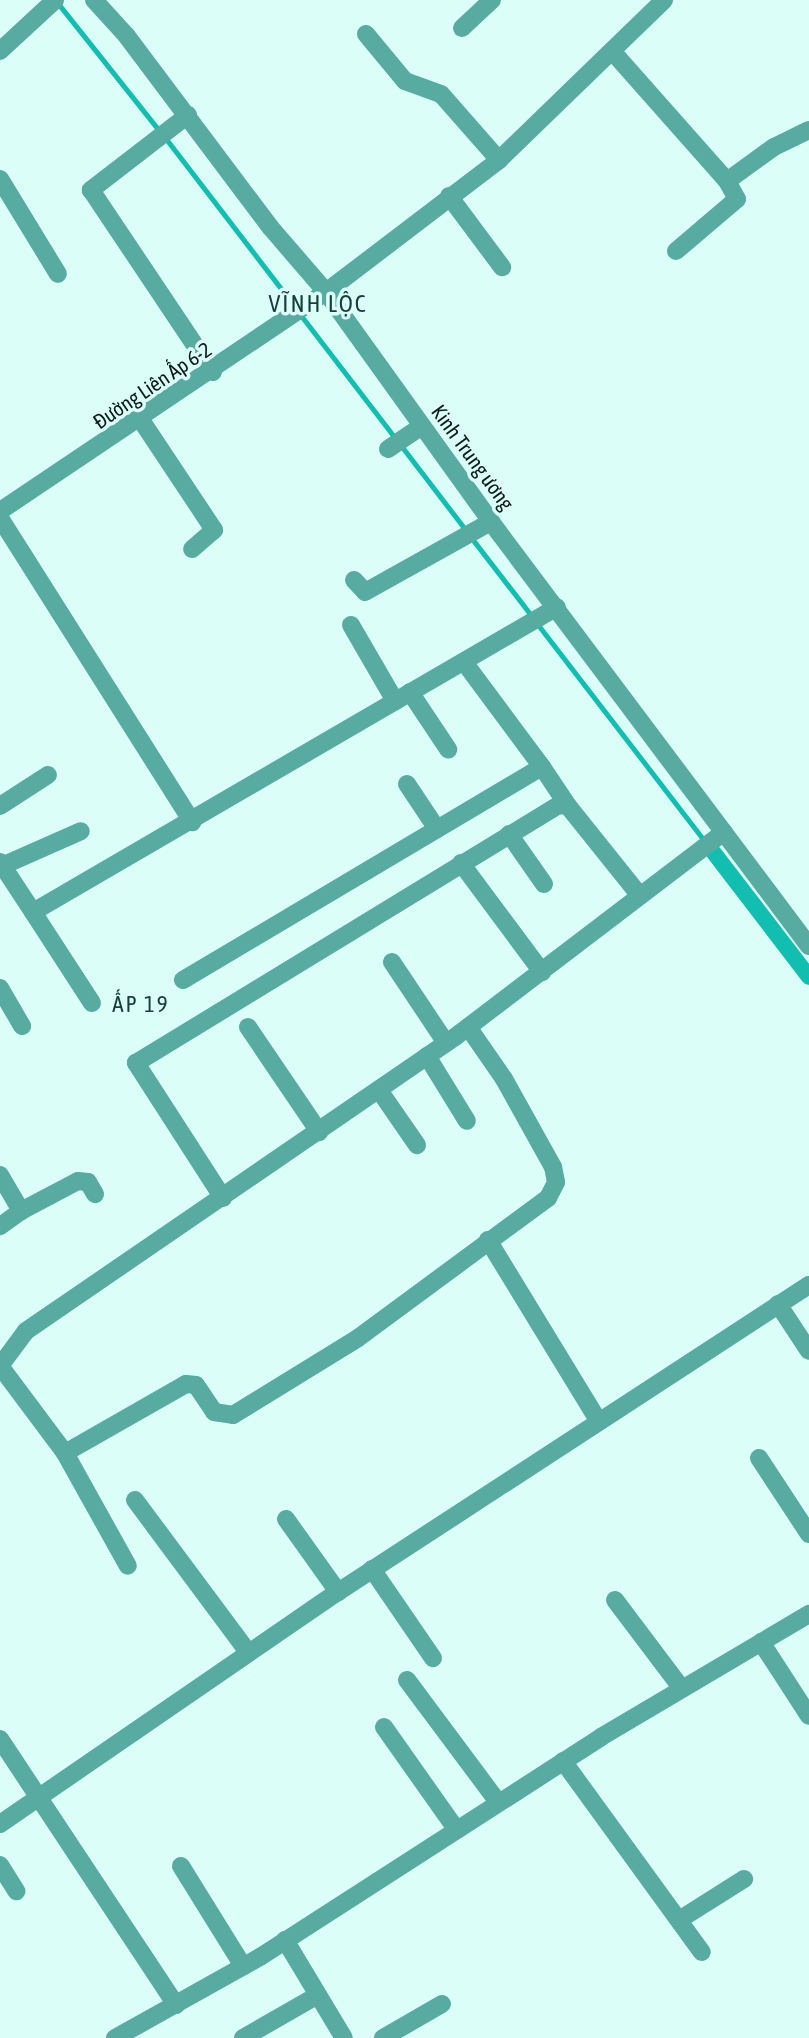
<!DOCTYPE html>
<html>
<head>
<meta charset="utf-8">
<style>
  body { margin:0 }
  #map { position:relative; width:809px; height:2038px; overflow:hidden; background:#dcfef9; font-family:"Asap Condensed",sans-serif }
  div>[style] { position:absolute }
  .stream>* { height:4.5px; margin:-2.25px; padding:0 2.25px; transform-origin:2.25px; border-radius:2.25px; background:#11beaf }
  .canal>* { height:16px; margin:-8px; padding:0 8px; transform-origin:8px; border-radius:8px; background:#11beaf }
  .minor>* { height:18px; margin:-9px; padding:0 9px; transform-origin:9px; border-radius:9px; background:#57aba0 }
  .tertiary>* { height:18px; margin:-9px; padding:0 9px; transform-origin:9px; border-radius:9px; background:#57aba0 }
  span { translate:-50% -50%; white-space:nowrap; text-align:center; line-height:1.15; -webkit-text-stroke:7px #dcfef9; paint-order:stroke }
  .street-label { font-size:21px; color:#0c1c1a }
  .neighbourhood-label { font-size:23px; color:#18403b; letter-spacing:2px }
  .quarter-label { font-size:24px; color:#18403b; letter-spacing:2px }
</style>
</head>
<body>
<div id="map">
  <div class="stream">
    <i style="left:58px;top:3px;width:162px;rotate:51.5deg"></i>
    <i style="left:165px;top:137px;width:215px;rotate:52.5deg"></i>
    <i style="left:301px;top:315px;width:156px;rotate:52.5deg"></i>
    <i style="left:401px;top:445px;width:107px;rotate:52.6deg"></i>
    <i style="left:471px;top:537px;width:100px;rotate:52.3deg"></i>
    <i style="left:537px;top:623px;width:275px;rotate:52.4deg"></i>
  </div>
  <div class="canal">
    <i style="left:714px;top:853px;width:156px;rotate:52.5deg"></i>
  </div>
  <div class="minor">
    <i style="left:462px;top:28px;width:41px;rotate:-43deg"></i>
    <i style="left:366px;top:34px;width:61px;rotate:50.3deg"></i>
    <i style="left:405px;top:81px;width:38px;rotate:20deg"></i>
    <i style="left:441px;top:94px;width:88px;rotate:48.7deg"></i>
    <i style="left:0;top:51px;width:75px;rotate:-42.8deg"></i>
    <i style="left:612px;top:51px;width:174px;rotate:48.5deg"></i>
    <i style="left:727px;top:181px;width:58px;rotate:-35.9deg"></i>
    <i style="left:774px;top:147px;width:39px;rotate:-26deg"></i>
    <i style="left:188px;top:115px;width:123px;rotate:142.3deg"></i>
    <i style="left:91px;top:190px;width:219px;rotate:56.2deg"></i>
    <i style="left:0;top:179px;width:111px;rotate:58.6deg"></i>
    <i style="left:449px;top:196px;width:89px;rotate:53.3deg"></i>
    <i style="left:676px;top:251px;width:80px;rotate:-40.4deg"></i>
    <i style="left:737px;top:199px;width:21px;rotate:-119deg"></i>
    <i style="left:326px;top:292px;width:218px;rotate:-37.3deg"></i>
    <i style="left:499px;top:160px;width:230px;rotate:-44.1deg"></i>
    <i style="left:141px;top:420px;width:132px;rotate:56.4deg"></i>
    <i style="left:214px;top:530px;width:29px;rotate:139deg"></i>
    <i style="left:388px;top:449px;width:41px;rotate:-34.1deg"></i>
    <i style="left:0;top:518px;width:360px;rotate:57.7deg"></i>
    <i style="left:354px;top:580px;width:16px;rotate:47deg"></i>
    <i style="left:365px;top:592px;width:144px;rotate:-29.1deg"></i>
    <i style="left:351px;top:625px;width:88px;rotate:59.9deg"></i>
    <i style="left:464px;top:662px;width:131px;rotate:53.4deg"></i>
    <i style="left:410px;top:692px;width:69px;rotate:56.3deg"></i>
    <i style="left:407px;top:784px;width:54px;rotate:56.3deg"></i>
    <i style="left:0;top:806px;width:57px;rotate:-32.9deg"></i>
    <i style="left:509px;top:834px;width:61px;rotate:55deg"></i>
    <i style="left:0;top:862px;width:60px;rotate:56.6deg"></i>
    <i style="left:461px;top:863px;width:136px;rotate:53.4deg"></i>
    <i style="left:2px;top:866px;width:86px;rotate:-23.9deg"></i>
    <i style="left:392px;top:962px;width:97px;rotate:56.3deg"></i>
    <i style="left:183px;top:980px;width:417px;rotate:-30.7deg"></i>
    <i style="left:542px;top:767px;width:47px;rotate:56.3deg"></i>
    <i style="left:0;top:988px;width:44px;rotate:59.9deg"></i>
    <i style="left:92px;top:1003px;width:108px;rotate:-123deg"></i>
    <i style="left:33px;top:912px;width:606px;rotate:-30.2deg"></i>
    <i style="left:248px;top:1027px;width:127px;rotate:55.9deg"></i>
    <i style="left:427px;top:1056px;width:76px;rotate:58.4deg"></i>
    <i style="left:379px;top:1090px;width:67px;rotate:55.4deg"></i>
    <i style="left:0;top:1175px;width:42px;rotate:59.7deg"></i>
    <i style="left:21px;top:1211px;width:26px;rotate:144deg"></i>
    <i style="left:223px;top:1198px;width:161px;rotate:-122.8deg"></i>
    <i style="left:136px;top:1063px;width:495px;rotate:-31.4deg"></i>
    <i style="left:559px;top:805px;width:9px;rotate:6deg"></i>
    <i style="left:568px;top:806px;width:115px;rotate:51.3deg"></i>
    <i style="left:21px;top:1211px;width:64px;rotate:-27.8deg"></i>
    <i style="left:78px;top:1181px;width:10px;rotate:6deg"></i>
    <i style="left:88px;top:1182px;width:14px;rotate:60deg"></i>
    <i style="left:488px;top:1240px;width:211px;rotate:58.6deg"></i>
    <i style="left:778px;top:1304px;width:56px;rotate:56.6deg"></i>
    <i style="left:0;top:1366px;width:44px;rotate:-53.4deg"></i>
    <i style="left:26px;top:1331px;width:520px;rotate:-34.42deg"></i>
    <i style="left:455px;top:1037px;width:338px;rotate:-37.3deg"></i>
    <i style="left:0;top:1366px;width:109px;rotate:53.2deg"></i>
    <i style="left:65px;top:1453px;width:139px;rotate:-29.7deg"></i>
    <i style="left:186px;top:1384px;width:10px;rotate:6deg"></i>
    <i style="left:196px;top:1385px;width:32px;rotate:56deg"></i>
    <i style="left:214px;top:1412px;width:19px;rotate:9deg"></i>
    <i style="left:233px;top:1415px;width:147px;rotate:-31.6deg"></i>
    <i style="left:358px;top:1338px;width:236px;rotate:-36.4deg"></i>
    <i style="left:548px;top:1198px;width:18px;rotate:-63deg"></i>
    <i style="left:556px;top:1182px;width:15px;rotate:-101deg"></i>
    <i style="left:553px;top:1167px;width:101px;rotate:-119.1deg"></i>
    <i style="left:504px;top:1079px;width:63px;rotate:-124.7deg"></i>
    <i style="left:65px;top:1453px;width:129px;rotate:60.9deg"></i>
    <i style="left:759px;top:1458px;width:91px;rotate:56.7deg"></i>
    <i style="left:135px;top:1500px;width:189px;rotate:53.4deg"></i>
    <i style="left:286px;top:1519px;width:90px;rotate:54.5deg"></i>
    <i style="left:372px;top:1569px;width:108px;rotate:55.6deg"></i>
    <i style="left:615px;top:1600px;width:111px;rotate:53deg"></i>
    <i style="left:761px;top:1642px;width:88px;rotate:57deg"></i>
    <i style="left:407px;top:1680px;width:152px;rotate:53.3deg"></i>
    <i style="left:384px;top:1727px;width:125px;rotate:54.8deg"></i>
    <i style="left:0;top:1739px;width:319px;rotate:56.5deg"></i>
    <i style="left:563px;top:1761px;width:236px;rotate:54deg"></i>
    <i style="left:0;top:1824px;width:410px;rotate:-34.5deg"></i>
    <i style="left:338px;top:1592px;width:562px;rotate:-33.1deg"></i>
    <i style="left:0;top:1865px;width:31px;rotate:58deg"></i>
    <i style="left:181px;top:1866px;width:118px;rotate:58.2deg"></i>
    <i style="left:679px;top:1920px;width:77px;rotate:-32.2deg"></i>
    <i style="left:285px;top:1940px;width:114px;rotate:59deg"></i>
    <i style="left:115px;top:2038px;width:166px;rotate:-29.2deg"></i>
    <i style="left:260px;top:1957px;width:406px;rotate:-32.8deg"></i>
    <i style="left:601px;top:1737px;width:242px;rotate:-30.6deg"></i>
    <i style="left:243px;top:2038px;width:86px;rotate:-29.8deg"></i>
    <i style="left:383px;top:2038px;width:68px;rotate:-30deg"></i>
  </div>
  <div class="tertiary">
    <i style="left:94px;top:0;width:47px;rotate:47.6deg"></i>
    <i style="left:126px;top:35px;width:241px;rotate:53.1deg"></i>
    <i style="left:271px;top:228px;width:84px;rotate:49.3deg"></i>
    <i style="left:326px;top:292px;width:283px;rotate:54.3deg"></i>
    <i style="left:491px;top:522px;width:530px;rotate:53.13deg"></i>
    <i style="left:0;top:511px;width:393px;rotate:-33.9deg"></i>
  </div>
  <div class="street-label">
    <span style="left:152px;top:385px;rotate:-34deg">Đường Liên Ấp 6-2</span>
    <span style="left:473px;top:457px;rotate:54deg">Kinh Trung ương</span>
  </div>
  <div class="neighbourhood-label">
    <span style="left:141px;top:1004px">ẤP 19</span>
  </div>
  <div class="quarter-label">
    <span style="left:318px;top:304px">VĨNH LỘC</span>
  </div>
</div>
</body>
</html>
